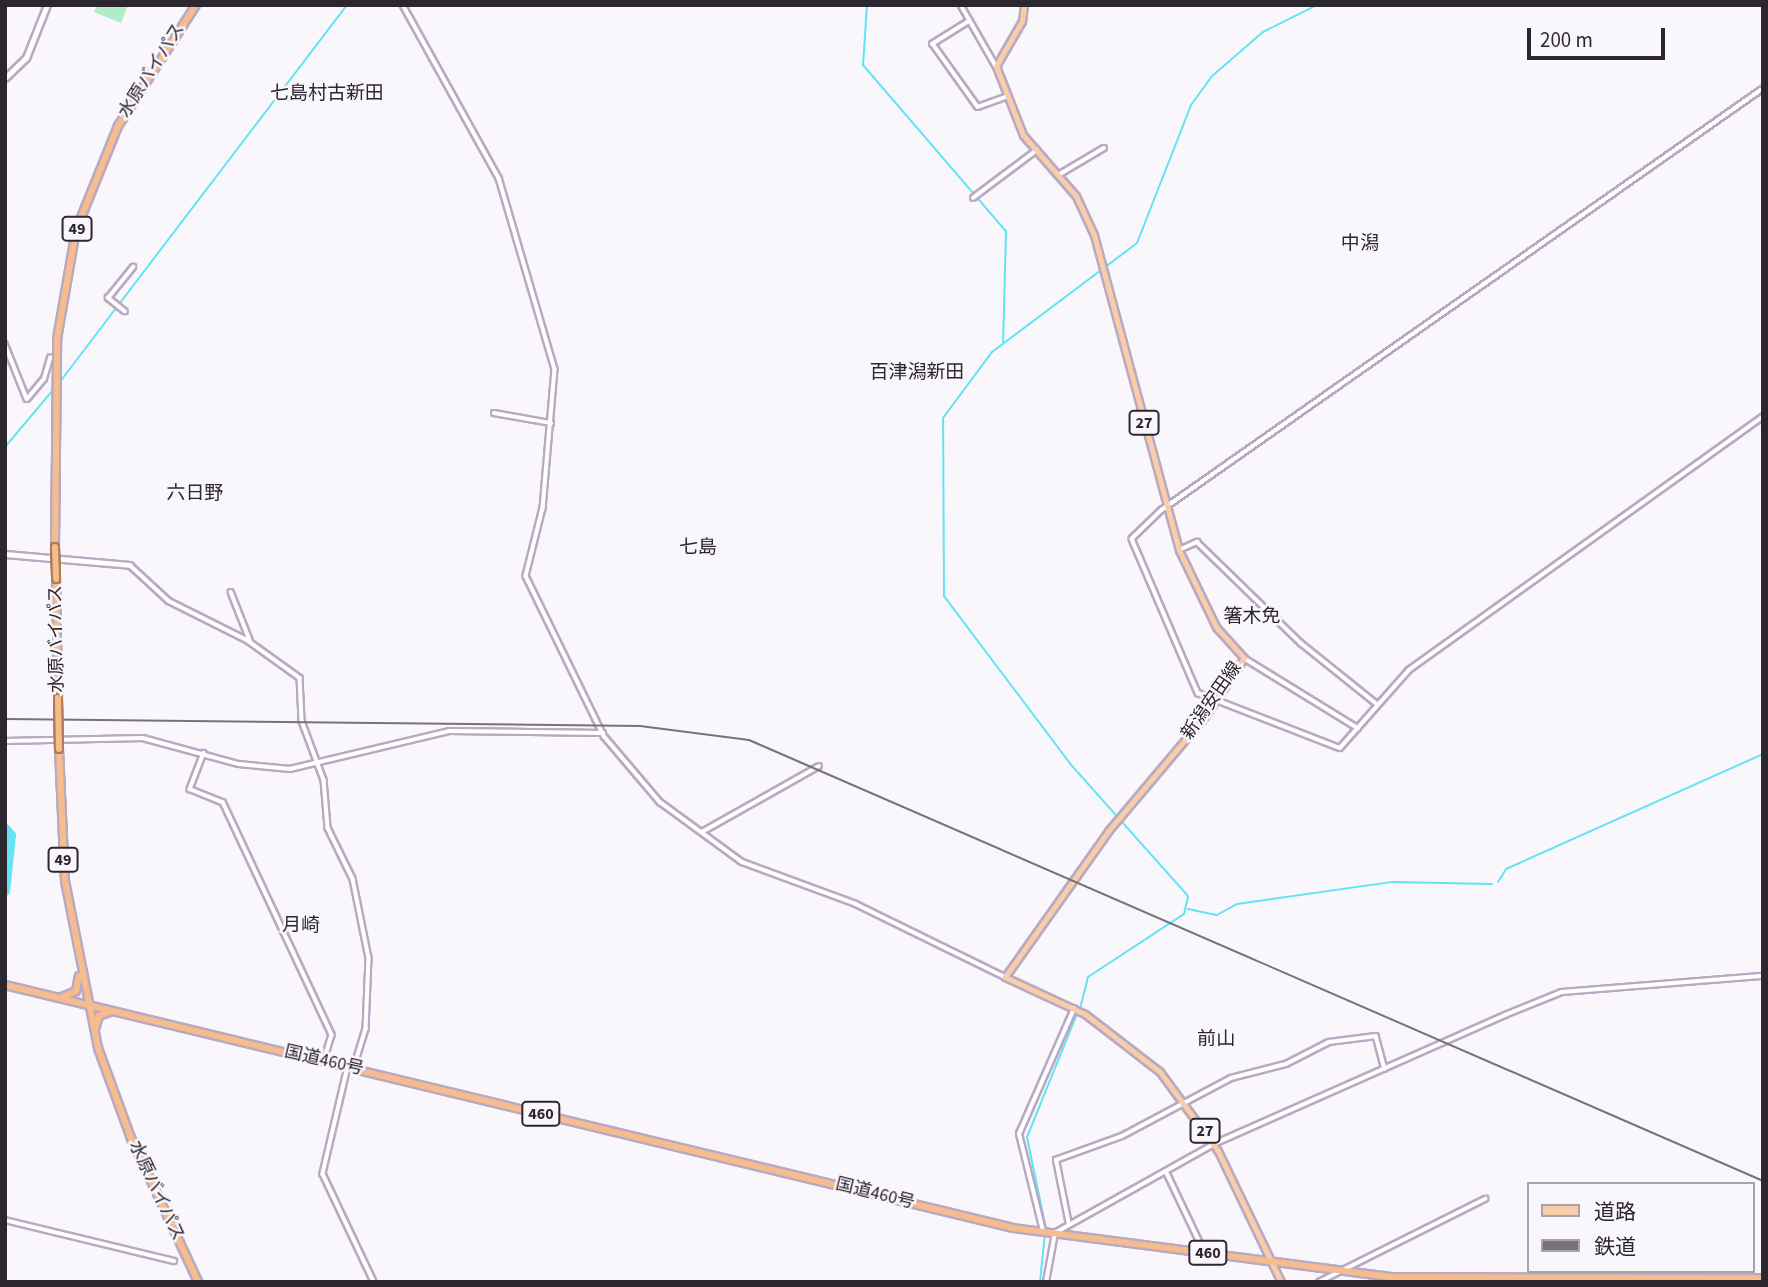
<!DOCTYPE html>
<html>
<head>
<meta charset="utf-8">
<style>
  body { margin:0 }
  #map { position:relative; width:1768px; height:1287px; overflow:hidden; background:#faf7fc; font-family:"Source Sans 3","Noto Sans JP",sans-serif }
  div>[style] { position:absolute }
  .green>* { inset:0; background:#b0edc6 }
  .stream>* { height:2px; margin:-1px; padding:0 1px; transform-origin:1px; border-radius:1px; background:#63e3f4 }
  .river>* { height:9px; margin:-4.5px; padding:0 4.5px; transform-origin:4.5px; border-radius:4.5px; background:#63e3f4 }
  .roads { filter:drop-shadow(2px 0 #b8aac2) drop-shadow(-2px 0 #b8aac2) drop-shadow(0 2px #b8aac2) drop-shadow(0 -2px #b8aac2) }
  .minor>* { height:3.5px; margin:-1.75px; padding:0 1.75px; transform-origin:1.75px; border-radius:1.75px; background:#fff }
  .tertiary>* { height:4.5px; margin:-2.25px; padding:0 2.25px; transform-origin:2.25px; border-radius:2.25px; background:#fff }
  .primary>* { height:5px; margin:-2.5px; padding:0 2.5px; transform-origin:2.5px; border-radius:2.5px; background:#f9cdaa }
  .trunk>* { height:6px; margin:-3px; padding:0 3px; transform-origin:3px; border-radius:3px; background:#f7bc8e }
  .rail>* { height:2px; margin:-1px; padding:0 1px; transform-origin:1px; border-radius:1px; background:#77727a }
  .bridges { filter:drop-shadow(2px 0 #af7c5b) drop-shadow(-2px 0 #af7c5b) drop-shadow(0 2px #af7c5b) drop-shadow(0 -2px #af7c5b) }
  .trunk-bridge>* { height:6px; margin:-3px; padding:0 3px; transform-origin:3px; border-radius:3px; background:#f7bc8e }
  span { translate:-50% -50%; white-space:nowrap; text-align:center; line-height:1.15; -webkit-text-stroke:5px #faf7fc; paint-order:stroke }
  .shield-label span { padding:2px 5px; background:#faf7fc; border:2px solid; border-radius:5px; -webkit-text-stroke-width:0 }
  .shield-label { font-size:16px; color:#2c262f; font-weight:700 }
  .street-label { font-size:18px; color:#2c262f }
  .neighbourhood-label { font-size:19px; color:#2c262f }
  .frame { position:absolute; inset:0; border:7px solid #2c262f; pointer-events:none }
  .legend { position:absolute; left:1527px; top:1182px; width:228px; height:91px; box-sizing:border-box; background:#faf7fc; border:2px solid #a8a3aa; margin:0; padding:9px 12px; list-style:none; font-size:21px; color:#2c262f }
  .legend li { display:flex; align-items:center; gap:14px; height:35px }
  .legend b { width:35px; border:2px solid #a8a3aa }
  .scale { position:absolute; left:1527px; top:28px; width:138px; height:32px; box-sizing:border-box; border:4px solid #2c262f; border-top:0; padding-left:9px; font-size:21px; line-height:24px; white-space:nowrap; color:#2c262f; -webkit-text-stroke:5px #faf7fc; paint-order:stroke }
</style>
</head>
<body>
<div id="map">
  <div class="green">
    <i style="clip-path:polygon(97px 5px,128px 5px,121px 23px,94px 12px)"></i>
  </div>
  <div class="stream">
    <i style="left:867px;top:5px;width:60px;rotate:93.8deg"></i>
    <i style="left:863px;top:65px;width:219px;rotate:49.3deg"></i>
    <i style="left:1006px;top:231px;width:112px;rotate:91.5deg"></i>
    <i style="left:59px;top:383px;width:475px;rotate:-52.7deg"></i>
    <i style="left:5px;top:447px;width:75px;rotate:-49.9deg"></i>
    <i style="left:1498px;top:882px;width:15px;rotate:-58deg"></i>
    <i style="left:1506px;top:869px;width:282px;rotate:-24.1deg"></i>
    <i style="left:1188px;top:909px;width:30px;rotate:12deg"></i>
    <i style="left:1217px;top:915px;width:23px;rotate:-29deg"></i>
    <i style="left:1237px;top:904px;width:157px;rotate:-8.1deg"></i>
    <i style="left:1392px;top:882px;width:100px;rotate:1.1deg"></i>
    <i style="left:1080px;top:1009px;width:33px;rotate:-76deg"></i>
    <i style="left:1088px;top:977px;width:115px;rotate:-33.3deg"></i>
    <i style="left:1184px;top:914px;width:18px;rotate:-77deg"></i>
    <i style="left:1188px;top:896px;width:174px;rotate:-131.7deg"></i>
    <i style="left:1072px;top:766px;width:213px;rotate:-127deg"></i>
    <i style="left:944px;top:596px;width:178px;rotate:-90.3deg"></i>
    <i style="left:943px;top:418px;width:82px;rotate:-53.4deg"></i>
    <i style="left:992px;top:352px;width:181px;rotate:-36.9deg"></i>
    <i style="left:1137px;top:243px;width:148px;rotate:-68.6deg"></i>
    <i style="left:1191px;top:105px;width:34px;rotate:-54deg"></i>
    <i style="left:1211px;top:77px;width:69px;rotate:-40.9deg"></i>
    <i style="left:1263px;top:32px;width:60px;rotate:-26.6deg"></i>
    <i style="left:1046px;top:1229px;width:94px;rotate:-101.7deg"></i>
    <i style="left:1027px;top:1137px;width:133px;rotate:-67.9deg"></i>
    <i style="left:1040px;top:1282px;width:48px;rotate:-84.1deg"></i>
  </div>
  <div class="river">
    <i style="left:5px;top:828px;width:9px;rotate:49deg"></i>
    <i style="left:11px;top:835px;width:56px;rotate:96.1deg"></i>
  </div>
  <div class="roads">
    <div class="minor">
      <i style="left:403px;top:5px;width:198px;rotate:61deg"></i>
      <i style="left:499px;top:178px;width:199px;rotate:73.7deg"></i>
      <i style="left:555px;top:369px;width:140px;rotate:94.9deg"></i>
      <i style="left:543px;top:508px;width:70px;rotate:104deg"></i>
      <i style="left:526px;top:576px;width:178px;rotate:64deg"></i>
      <i style="left:604px;top:736px;width:87px;rotate:49.7deg"></i>
      <i style="left:660px;top:802px;width:102px;rotate:36.2deg"></i>
      <i style="left:742px;top:862px;width:121px;rotate:20.2deg"></i>
      <i style="left:856px;top:904px;width:166px;rotate:26.1deg"></i>
      <i style="left:961px;top:5px;width:70px;rotate:60.2deg"></i>
      <i style="left:970px;top:21px;width:44px;rotate:148.1deg"></i>
      <i style="left:933px;top:44px;width:77px;rotate:54.5deg"></i>
      <i style="left:978px;top:107px;width:32px;rotate:-20deg"></i>
      <i style="left:1763px;top:89px;width:735px;rotate:144.97deg"></i>
      <i style="left:1161px;top:511px;width:40px;rotate:136deg"></i>
      <i style="left:1132px;top:539px;width:168px;rotate:66.8deg"></i>
      <i style="left:1198px;top:693px;width:152px;rotate:21.2deg"></i>
      <i style="left:1340px;top:748px;width:104px;rotate:-48.5deg"></i>
      <i style="left:1409px;top:670px;width:435px;rotate:-35.6deg"></i>
      <i style="left:1060px;top:174px;width:51px;rotate:-30.6deg"></i>
      <i style="left:973px;top:198px;width:80px;rotate:-36.9deg"></i>
      <i style="left:125px;top:312px;width:22px;rotate:-141deg"></i>
      <i style="left:108px;top:298px;width:40px;rotate:-51deg"></i>
      <i style="left:5px;top:344px;width:59px;rotate:68.2deg"></i>
      <i style="left:27px;top:399px;width:26px;rotate:-50deg"></i>
      <i style="left:44px;top:379px;width:22px;rotate:-74deg"></i>
      <i style="left:494px;top:413px;width:58px;rotate:10deg"></i>
      <i style="left:1179px;top:550px;width:20px;rotate:-24deg"></i>
      <i style="left:1197px;top:542px;width:145px;rotate:44.2deg"></i>
      <i style="left:1301px;top:643px;width:97px;rotate:38.8deg"></i>
      <i style="left:130px;top:565px;width:53px;rotate:42.7deg"></i>
      <i style="left:169px;top:601px;width:87px;rotate:26.6deg"></i>
      <i style="left:247px;top:640px;width:65px;rotate:35.6deg"></i>
      <i style="left:300px;top:678px;width:43px;rotate:87.3deg"></i>
      <i style="left:302px;top:721px;width:63px;rotate:69.6deg"></i>
      <i style="left:324px;top:780px;width:48px;rotate:85.2deg"></i>
      <i style="left:328px;top:828px;width:57px;rotate:63.9deg"></i>
      <i style="left:353px;top:879px;width:81px;rotate:78.6deg"></i>
      <i style="left:369px;top:958px;width:71px;rotate:92.4deg"></i>
      <i style="left:366px;top:1029px;width:41px;rotate:107.1deg"></i>
      <i style="left:231px;top:592px;width:52px;rotate:68.4deg"></i>
      <i style="left:1244px;top:658px;width:134px;rotate:31.6deg"></i>
      <i style="left:5px;top:741px;width:138px;rotate:-1.2deg"></i>
      <i style="left:143px;top:738px;width:99px;rotate:15.2deg"></i>
      <i style="left:239px;top:764px;width:51px;rotate:5.6deg"></i>
      <i style="left:290px;top:769px;width:163px;rotate:-13.4deg"></i>
      <i style="left:449px;top:731px;width:154px;rotate:0.7deg"></i>
      <i style="left:204px;top:753px;width:39px;rotate:111deg"></i>
      <i style="left:190px;top:789px;width:35px;rotate:22deg"></i>
      <i style="left:223px;top:802px;width:257px;rotate:64.9deg"></i>
      <i style="left:332px;top:1035px;width:28px;rotate:107deg"></i>
      <i style="left:702px;top:832px;width:134px;rotate:-29.4deg"></i>
      <i style="left:348px;top:1067px;width:110px;rotate:103.2deg"></i>
      <i style="left:323px;top:1174px;width:119px;rotate:64.7deg"></i>
      <i style="left:1167px;top:1173px;width:89px;rotate:64.6deg"></i>
      <i style="left:5px;top:1220px;width:174px;rotate:13.6deg"></i>
      <i style="left:1069px;top:1225px;width:66px;rotate:-101.3deg"></i>
      <i style="left:1056px;top:1160px;width:70px;rotate:-20deg"></i>
      <i style="left:1122px;top:1136px;width:123px;rotate:-28deg"></i>
      <i style="left:1231px;top:1078px;width:57px;rotate:-14.3deg"></i>
      <i style="left:1286px;top:1064px;width:48px;rotate:-27.1deg"></i>
      <i style="left:1329px;top:1042px;width:47px;rotate:-7.3deg"></i>
      <i style="left:1376px;top:1036px;width:34px;rotate:75deg"></i>
      <i style="left:1043px;top:1231px;width:100px;rotate:-103.9deg"></i>
      <i style="left:1019px;top:1134px;width:137px;rotate:-66.3deg"></i>
      <i style="left:1046px;top:1282px;width:50px;rotate:-79.6deg"></i>
      <i style="left:1055px;top:1233px;width:182px;rotate:-29.2deg"></i>
      <i style="left:1214px;top:1144px;width:318px;rotate:-23.9deg"></i>
      <i style="left:1505px;top:1015px;width:61px;rotate:-22deg"></i>
      <i style="left:1562px;top:992px;width:202px;rotate:-4.6deg"></i>
      <i style="left:1319px;top:1282px;width:186px;rotate:-26.6deg"></i>
    </div>
    <div class="tertiary">
      <i style="left:5px;top:78px;width:29px;rotate:-44deg"></i>
      <i style="left:26px;top:58px;width:57px;rotate:-68.4deg"></i>
      <i style="left:5px;top:554px;width:125px;rotate:5deg"></i>
    </div>
    <div class="primary">
      <i style="left:1024px;top:5px;width:16px;rotate:97deg"></i>
      <i style="left:1022px;top:21px;width:52px;rotate:120deg"></i>
      <i style="left:996px;top:66px;width:74px;rotate:68.6deg"></i>
      <i style="left:1023px;top:135px;width:81px;rotate:49deg"></i>
      <i style="left:1076px;top:196px;width:43px;rotate:65.2deg"></i>
      <i style="left:1094px;top:235px;width:326px;rotate:74.9deg"></i>
      <i style="left:1179px;top:550px;width:85px;rotate:64.3deg"></i>
      <i style="left:1216px;top:627px;width:42px;rotate:47.9deg"></i>
      <i style="left:1244px;top:658px;width:70px;rotate:123.9deg"></i>
      <i style="left:1205px;top:716px;width:149px;rotate:130.1deg"></i>
      <i style="left:1109px;top:830px;width:180px;rotate:125.3deg"></i>
      <i style="left:1005px;top:977px;width:88px;rotate:24.8deg"></i>
      <i style="left:1085px;top:1014px;width:95px;rotate:37.7deg"></i>
      <i style="left:1160px;top:1072px;width:98px;rotate:53.7deg"></i>
      <i style="left:1218px;top:1151px;width:145px;rotate:64.3deg"></i>
    </div>
    <div class="trunk">
      <i style="left:55px;top:547px;width:208px;rotate:-89.4deg"></i>
      <i style="left:57px;top:339px;width:111px;rotate:-80.1deg"></i>
      <i style="left:76px;top:230px;width:112px;rotate:-68deg"></i>
      <i style="left:118px;top:126px;width:144px;rotate:-57.2deg"></i>
      <i style="left:56px;top:579px;width:119px;rotate:89deg"></i>
      <i style="left:59px;top:749px;width:132px;rotate:87.4deg"></i>
      <i style="left:65px;top:881px;width:170px;rotate:78.8deg"></i>
      <i style="left:98px;top:1048px;width:96px;rotate:69.9deg"></i>
      <i style="left:131px;top:1138px;width:159px;rotate:65deg"></i>
      <i style="left:5px;top:985px;width:1037px;rotate:13.55deg"></i>
      <i style="left:1013px;top:1228px;width:380px;rotate:7.4deg"></i>
      <i style="left:1390px;top:1277px;width:373px;rotate:0.2deg"></i>
      <i style="left:62px;top:997px;width:15px;rotate:-23deg"></i>
      <i style="left:76px;top:991px;width:15px;rotate:-79deg"></i>
      <i style="left:95px;top:1029px;width:14px;rotate:-73deg"></i>
      <i style="left:99px;top:1016px;width:14px;rotate:-21deg"></i>
    </div>
  </div>
  <div class="rail">
    <i style="left:5px;top:719px;width:635px;rotate:0.63deg"></i>
    <i style="left:640px;top:726px;width:110px;rotate:7.3deg"></i>
    <i style="left:749px;top:740px;width:1106px;rotate:23.5deg"></i>
  </div>
  <div class="bridges">
    <div class="trunk-bridge">
      <i style="left:55px;top:547px;width:32px;rotate:88deg"></i>
      <i style="left:58px;top:698px;width:51px;rotate:88.9deg"></i>
    </div>
  </div>
  <div class="shield-label">
    <span style="left:77px;top:229px">49</span>
    <span style="left:1144px;top:423px">27</span>
    <span style="left:63px;top:860px">49</span>
    <span style="left:541px;top:1114px">460</span>
    <span style="left:1205px;top:1131px">27</span>
    <span style="left:1208px;top:1253px">460</span>
  </div>
  <div class="street-label">
    <span style="left:152px;top:71px;rotate:-58deg">水原バイパス</span>
    <span style="left:57px;top:639px;rotate:-91deg">水原バイパス</span>
    <span style="left:1212px;top:701px;rotate:-55deg">新潟安田線</span>
    <span style="left:324px;top:1061px;rotate:13deg">国道460号</span>
    <span style="left:156px;top:1191px;rotate:65deg">水原バイパス</span>
    <span style="left:875px;top:1194px;rotate:14deg">国道460号</span>
  </div>
  <div class="neighbourhood-label">
    <span style="left:327px;top:94px">七島村古新田</span>
    <span style="left:1360px;top:244px">中潟</span>
    <span style="left:917px;top:373px">百津潟新田</span>
    <span style="left:195px;top:494px">六日野</span>
    <span style="left:698px;top:548px">七島</span>
    <span style="left:1252px;top:617px">箸木免</span>
    <span style="left:301px;top:926px">月崎</span>
    <span style="left:1216px;top:1040px">前山</span>
  </div>
  <div class="frame"></div>
  <ul class="legend">
  <li><b style="height:9px;background:#f9cdaa"></b>道路</li>
  <li><b style="height:9px;background:#77727a"></b>鉄道</li>
  </ul>
  <div class="scale">200 m</div>
</div>
</body>
</html>
